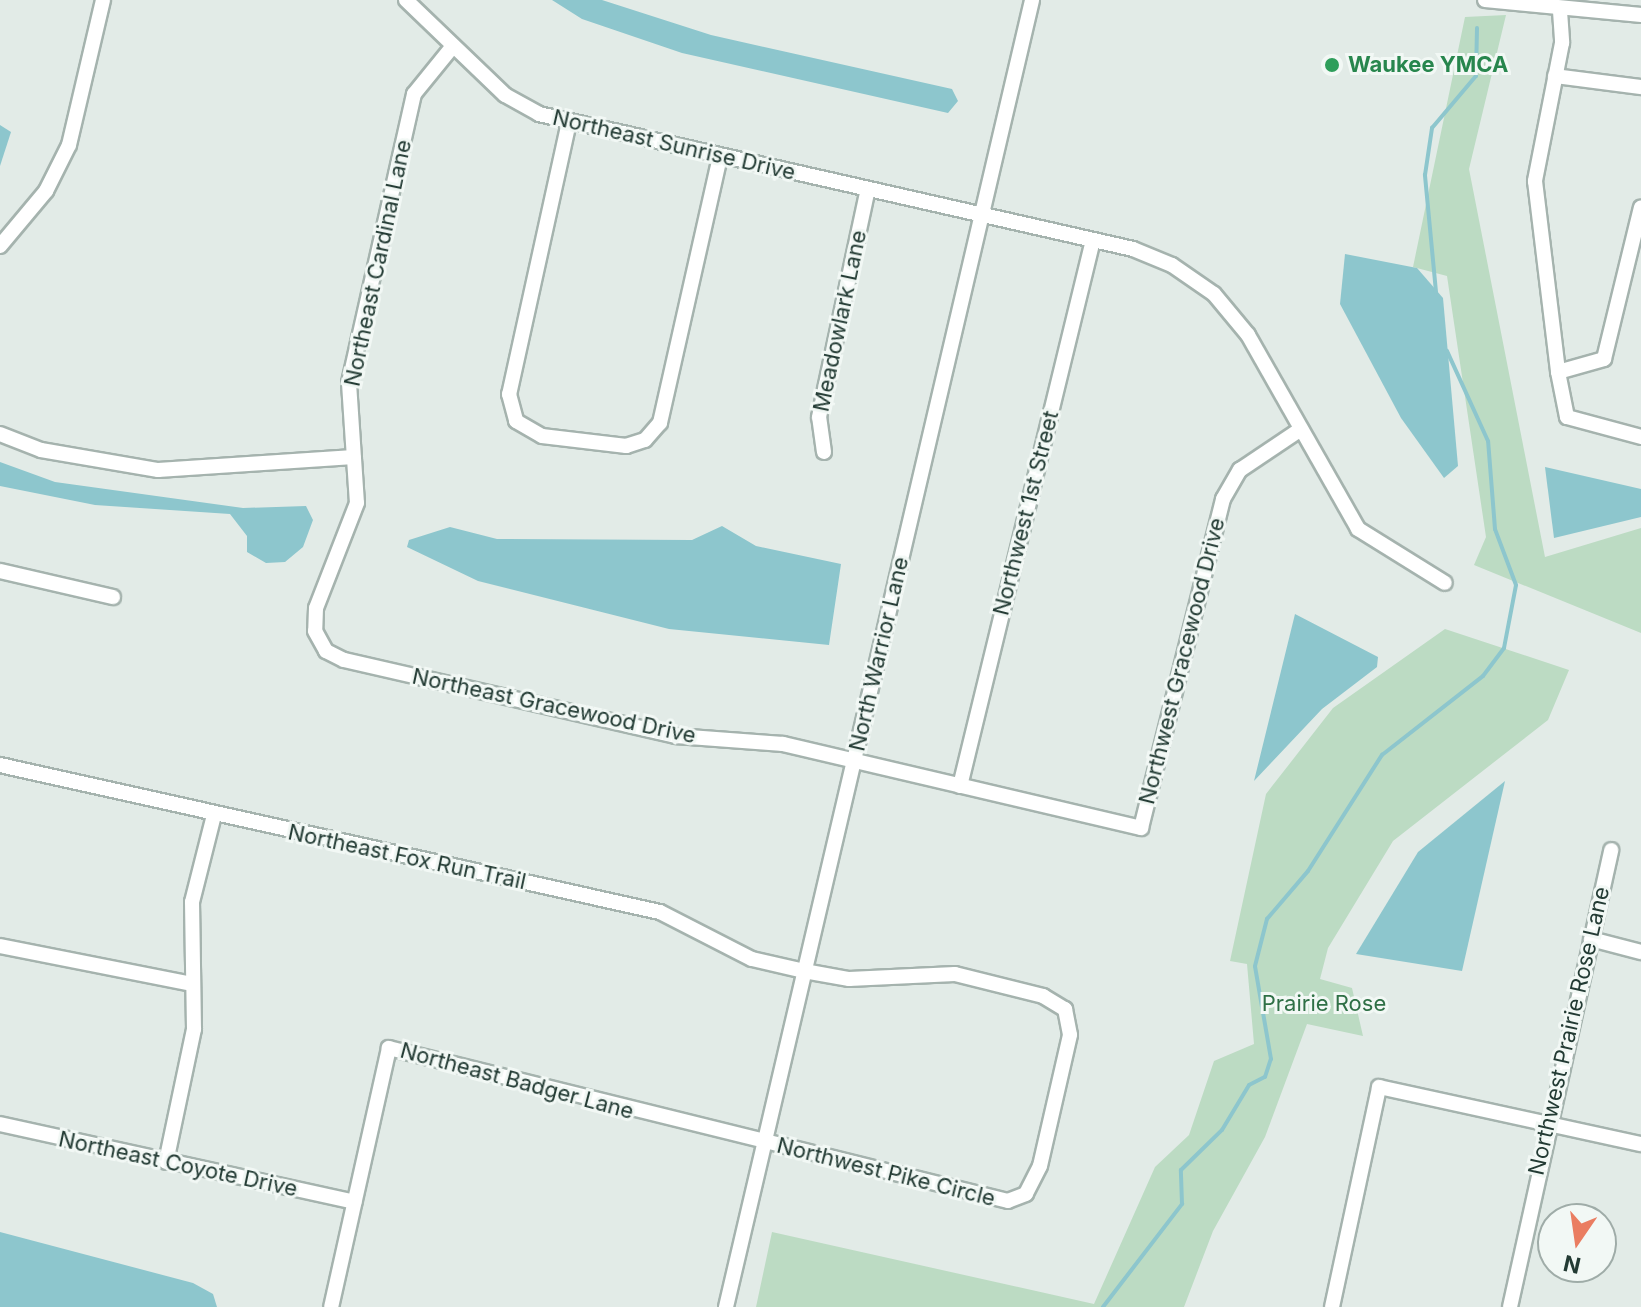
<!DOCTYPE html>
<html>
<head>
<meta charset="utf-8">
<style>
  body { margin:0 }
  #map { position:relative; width:1641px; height:1307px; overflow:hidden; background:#e2ebe7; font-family:Inter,sans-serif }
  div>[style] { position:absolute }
  .green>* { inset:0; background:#bcdbc3 }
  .water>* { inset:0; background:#8dc6cd }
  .stream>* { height:4px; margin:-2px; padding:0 2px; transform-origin:2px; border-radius:2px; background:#8dc6cd }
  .roads { filter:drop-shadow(2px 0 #a5b3ae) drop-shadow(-2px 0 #a5b3ae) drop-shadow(0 2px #a5b3ae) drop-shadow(0 -2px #a5b3ae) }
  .minor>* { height:14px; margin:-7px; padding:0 7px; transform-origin:7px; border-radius:7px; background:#fff }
  .dots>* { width:22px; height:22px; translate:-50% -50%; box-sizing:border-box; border:4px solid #f2f8f5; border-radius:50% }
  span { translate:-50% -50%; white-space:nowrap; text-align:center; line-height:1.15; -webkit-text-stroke:6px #f2f8f5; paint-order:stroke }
  .leisure-label { font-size:22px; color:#27864d; font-weight:700 }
  .left { translate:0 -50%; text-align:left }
  .street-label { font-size:22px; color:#233b34 }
  .park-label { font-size:22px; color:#2f7046 }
  .north { position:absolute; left:1537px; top:1203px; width:80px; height:80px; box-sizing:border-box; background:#f2f8f5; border:2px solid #9faca8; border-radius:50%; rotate:193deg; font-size:22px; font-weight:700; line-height:32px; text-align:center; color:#233b34 }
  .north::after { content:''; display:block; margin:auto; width:28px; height:36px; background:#ea7d61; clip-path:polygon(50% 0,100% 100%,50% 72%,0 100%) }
</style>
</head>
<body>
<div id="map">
  <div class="green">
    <i style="clip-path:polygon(1506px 15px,1469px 169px,1545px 557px,1641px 528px,1641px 633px,1474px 565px,1486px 537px,1447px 276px,1413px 267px,1465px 17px)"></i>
    <i style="clip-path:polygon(1445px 629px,1569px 670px,1548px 720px,1393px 841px,1328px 948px,1320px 979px,1352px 988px,1363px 1036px,1307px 1024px,1265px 1137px,1213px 1231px,1184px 1307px,756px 1307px,772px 1232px,1094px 1304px,1155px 1167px,1189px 1135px,1214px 1061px,1254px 1044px,1247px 964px,1230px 961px,1266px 794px,1333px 708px)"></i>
  </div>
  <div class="water">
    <i style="clip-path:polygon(552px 0,602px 0,711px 35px,952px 89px,958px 101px,948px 113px,682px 53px,582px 19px)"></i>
    <i style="clip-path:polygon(0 125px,11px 132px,0 166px)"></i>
    <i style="clip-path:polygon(1345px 254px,1417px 268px,1443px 298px,1458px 466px,1444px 478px,1401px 418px,1340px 304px)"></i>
    <i style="clip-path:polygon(0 462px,55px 482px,243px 508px,306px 506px,313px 520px,303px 547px,285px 562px,266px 563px,247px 552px,247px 536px,230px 514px,95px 505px,0 486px)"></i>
    <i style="clip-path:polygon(1545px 467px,1641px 489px,1641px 517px,1554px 538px)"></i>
    <i style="clip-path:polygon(722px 526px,756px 546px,841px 564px,829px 645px,669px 629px,478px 581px,407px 547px,409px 540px,450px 527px,497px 539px,692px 540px)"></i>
    <i style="clip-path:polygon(1295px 614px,1378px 657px,1377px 667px,1322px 709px,1254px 781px)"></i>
    <i style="clip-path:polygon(1505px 781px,1462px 971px,1356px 954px,1418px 852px)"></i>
    <i style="clip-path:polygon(0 1232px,193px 1283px,213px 1294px,217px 1307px,0 1307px)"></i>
  </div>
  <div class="stream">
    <i style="left:1436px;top:292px;width:118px;rotate:-95.4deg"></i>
    <i style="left:1425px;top:175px;width:48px;rotate:-81.5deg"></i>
    <i style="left:1432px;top:128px;width:68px;rotate:-49.8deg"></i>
    <i style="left:1476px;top:76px;width:48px;rotate:-88.8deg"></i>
    <i style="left:1103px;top:1307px;width:130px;rotate:-52.5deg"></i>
    <i style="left:1182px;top:1204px;width:34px;rotate:-92deg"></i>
    <i style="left:1181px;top:1170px;width:57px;rotate:-44.3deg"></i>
    <i style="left:1222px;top:1130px;width:52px;rotate:-59deg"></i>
    <i style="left:1249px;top:1085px;width:18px;rotate:-27deg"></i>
    <i style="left:1265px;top:1077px;width:19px;rotate:-72deg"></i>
    <i style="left:1271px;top:1059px;width:94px;rotate:-99.8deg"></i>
    <i style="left:1255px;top:966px;width:49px;rotate:-75.7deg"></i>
    <i style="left:1267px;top:919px;width:63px;rotate:-49.5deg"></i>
    <i style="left:1308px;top:871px;width:138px;rotate:-57.5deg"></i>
    <i style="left:1382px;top:755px;width:128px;rotate:-38deg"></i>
    <i style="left:1483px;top:676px;width:35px;rotate:-53deg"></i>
    <i style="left:1504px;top:648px;width:64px;rotate:-79.2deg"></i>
    <i style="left:1516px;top:585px;width:60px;rotate:-110.6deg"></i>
    <i style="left:1495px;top:529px;width:88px;rotate:-94.5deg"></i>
    <i style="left:1488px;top:441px;width:99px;rotate:-114.5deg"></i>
  </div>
  <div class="roads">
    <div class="minor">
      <i style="left:406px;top:0;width:137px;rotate:43.8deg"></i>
      <i style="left:505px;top:95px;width:39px;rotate:29deg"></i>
      <i style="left:539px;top:114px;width:609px;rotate:12.8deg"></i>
      <i style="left:1133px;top:249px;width:42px;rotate:22.3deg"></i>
      <i style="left:1172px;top:265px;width:51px;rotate:34.6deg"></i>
      <i style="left:1214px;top:294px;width:53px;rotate:50.3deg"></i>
      <i style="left:1248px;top:335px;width:223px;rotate:60.4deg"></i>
      <i style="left:1358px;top:529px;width:102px;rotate:31.8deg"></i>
      <i style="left:1485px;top:0;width:157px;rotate:5.5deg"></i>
      <i style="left:1560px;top:11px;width:32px;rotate:86deg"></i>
      <i style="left:1562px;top:43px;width:141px;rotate:101.1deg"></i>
      <i style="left:1535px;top:181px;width:192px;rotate:83.1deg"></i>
      <i style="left:1558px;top:372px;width:46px;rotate:78.7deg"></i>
      <i style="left:1567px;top:417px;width:77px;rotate:15.1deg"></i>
      <i style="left:453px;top:46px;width:62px;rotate:129.1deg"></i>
      <i style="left:414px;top:94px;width:296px;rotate:102.7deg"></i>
      <i style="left:349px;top:383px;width:120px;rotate:86.2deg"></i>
      <i style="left:357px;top:503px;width:113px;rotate:111.3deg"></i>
      <i style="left:316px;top:608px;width:23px;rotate:92deg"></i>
      <i style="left:315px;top:631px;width:23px;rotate:61deg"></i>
      <i style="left:326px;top:651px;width:20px;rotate:27deg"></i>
      <i style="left:344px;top:660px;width:341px;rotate:12.9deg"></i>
      <i style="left:676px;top:736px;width:107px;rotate:4.3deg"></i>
      <i style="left:783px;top:744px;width:368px;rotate:13.2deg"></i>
      <i style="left:1141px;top:828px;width:339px;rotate:-76deg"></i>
      <i style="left:1223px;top:499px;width:34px;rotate:-60deg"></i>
      <i style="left:1240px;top:470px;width:73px;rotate:-33.9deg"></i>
      <i style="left:1555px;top:76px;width:87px;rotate:7.3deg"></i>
      <i style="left:569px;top:122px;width:279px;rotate:102.4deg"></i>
      <i style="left:509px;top:394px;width:28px;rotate:75deg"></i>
      <i style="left:516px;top:421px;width:30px;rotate:30deg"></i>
      <i style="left:542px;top:436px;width:85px;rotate:6.8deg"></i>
      <i style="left:626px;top:446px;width:20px;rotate:-18deg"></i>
      <i style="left:645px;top:440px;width:23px;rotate:-49deg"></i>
      <i style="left:660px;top:423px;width:274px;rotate:-77.3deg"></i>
      <i style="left:0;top:246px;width:72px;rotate:-50.1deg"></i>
      <i style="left:46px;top:191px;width:51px;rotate:-63.4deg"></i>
      <i style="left:69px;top:145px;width:149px;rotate:-76.8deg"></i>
      <i style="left:1558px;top:372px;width:48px;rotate:-15.8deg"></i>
      <i style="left:1604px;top:359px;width:156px;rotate:-76.3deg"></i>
      <i style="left:0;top:434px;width:44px;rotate:21.3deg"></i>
      <i style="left:41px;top:450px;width:119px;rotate:9.7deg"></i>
      <i style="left:158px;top:470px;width:196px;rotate:-3.8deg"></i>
      <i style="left:824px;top:452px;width:35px;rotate:-98deg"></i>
      <i style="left:819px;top:417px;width:233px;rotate:-77.9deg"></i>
      <i style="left:0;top:571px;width:116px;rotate:13deg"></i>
      <i style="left:0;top:765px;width:676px;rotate:12.56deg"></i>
      <i style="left:660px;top:912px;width:103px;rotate:27.1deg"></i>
      <i style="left:752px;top:959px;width:53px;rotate:13deg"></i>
      <i style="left:804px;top:971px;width:46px;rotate:10.1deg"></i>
      <i style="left:849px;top:979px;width:106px;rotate:-2.7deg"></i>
      <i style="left:955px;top:974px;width:91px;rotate:14deg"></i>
      <i style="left:1043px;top:996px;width:26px;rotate:31deg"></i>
      <i style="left:1065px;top:1009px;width:26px;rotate:79deg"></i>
      <i style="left:1070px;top:1035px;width:134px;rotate:102.9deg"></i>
      <i style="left:1040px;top:1166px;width:31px;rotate:117deg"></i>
      <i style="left:1026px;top:1194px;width:19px;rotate:159deg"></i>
      <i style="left:1008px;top:1201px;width:638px;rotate:-166.12deg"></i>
      <i style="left:389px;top:1048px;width:265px;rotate:102.6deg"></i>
      <i style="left:960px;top:786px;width:562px;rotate:-76.31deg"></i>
      <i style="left:1591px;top:939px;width:52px;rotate:14.6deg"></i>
      <i style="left:0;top:946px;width:196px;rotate:11.2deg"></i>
      <i style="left:0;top:1124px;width:363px;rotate:12.4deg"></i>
      <i style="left:166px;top:1162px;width:136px;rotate:-78.1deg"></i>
      <i style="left:194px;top:1029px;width:127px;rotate:-90.9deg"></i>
      <i style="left:192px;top:902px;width:90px;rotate:-75.8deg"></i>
      <i style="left:726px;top:1307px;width:1342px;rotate:-76.82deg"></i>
      <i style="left:1332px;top:1307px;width:225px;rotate:-77.9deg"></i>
      <i style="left:1379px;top:1087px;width:268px;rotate:12.3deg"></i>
      <i style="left:1510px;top:1307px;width:468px;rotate:-77.5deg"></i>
    </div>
  </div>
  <div class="dots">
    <i style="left:1332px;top:65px;background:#2e9e5b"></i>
  </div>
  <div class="leisure-label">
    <span class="left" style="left:1348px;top:65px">Waukee YMCA</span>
  </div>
  <div class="street-label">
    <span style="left:674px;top:145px;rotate:13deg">Northeast Sunrise Drive</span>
    <span style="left:378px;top:263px;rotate:-78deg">Northeast Cardinal Lane</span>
    <span style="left:840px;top:321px;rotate:-78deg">Meadowlark Lane</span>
    <span style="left:1026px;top:513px;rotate:-76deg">Northwest 1st Street</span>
    <span style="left:879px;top:654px;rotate:-77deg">North Warrior Lane</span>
    <span style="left:1182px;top:661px;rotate:-76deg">Northwest Gracewood Drive</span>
    <span style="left:554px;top:706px;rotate:12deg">Northeast Gracewood Drive</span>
    <span style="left:407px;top:857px;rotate:12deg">Northeast Fox Run Trail</span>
    <span style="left:1569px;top:1031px;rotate:-77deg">Northwest Prairie Rose Lane</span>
    <span style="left:517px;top:1081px;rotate:15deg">Northeast Badger Lane</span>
    <span style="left:178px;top:1164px;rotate:12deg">Northeast Coyote Drive</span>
    <span style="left:886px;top:1172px;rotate:14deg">Northwest Pike Circle</span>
  </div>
  <div class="park-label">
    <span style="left:1324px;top:1004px">Prairie Rose</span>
  </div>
  <div class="north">N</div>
</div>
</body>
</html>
